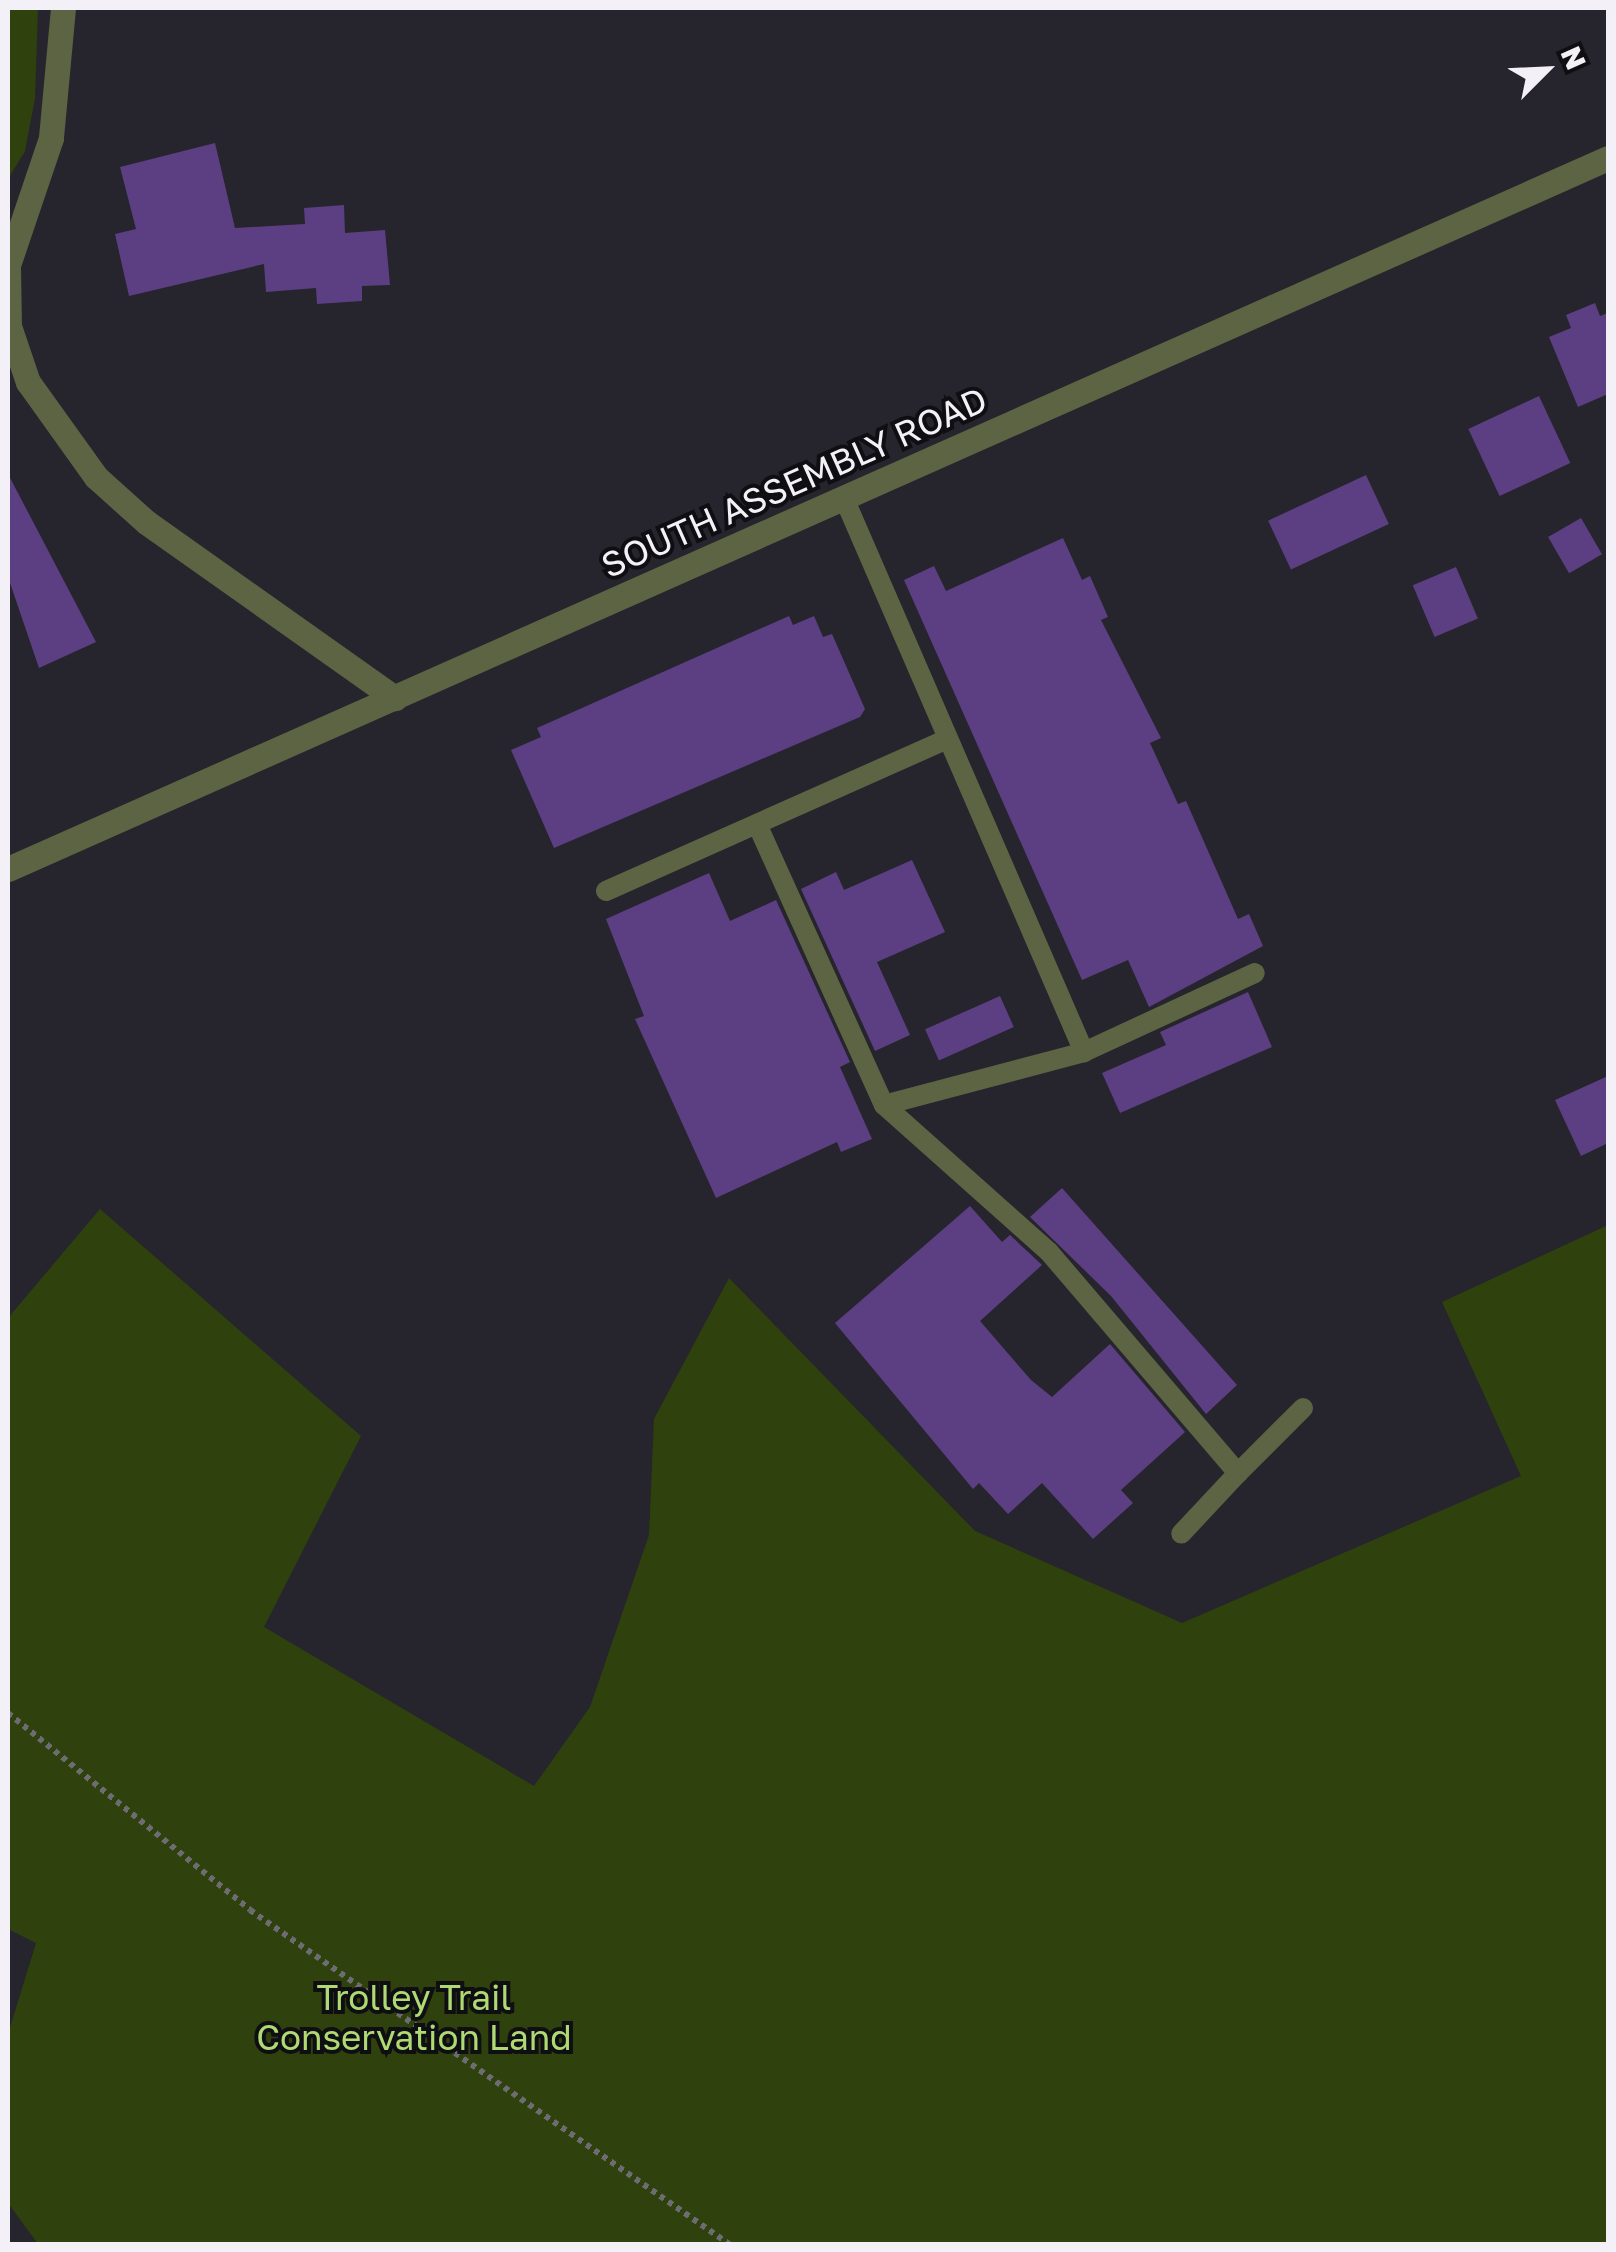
<!DOCTYPE html>
<html>
<head>
<meta charset="utf-8">
<style>
  body { margin:0 }
  #map { position:relative; width:1616px; height:2252px; overflow:hidden; background:#26242c; font-family:"Golos Text",sans-serif }
  div>[style] { position:absolute }
  .green>* { inset:0; background:#2f420d }
  .building>* { inset:0; background:#5c3f82; transform-origin:0 0 }
  .path>* { height:6px; margin-top:-3px; transform-origin:0; background:repeating-linear-gradient(90deg,#6e6c73 0 5px,transparent 0 10px) }
  .service>* { height:20px; margin:-10px; padding:0 10px; transform-origin:10px; border-radius:10px; background:#5c6444 }
  .minor>* { height:25px; margin:-12.5px; padding:0 12.5px; transform-origin:12.5px; border-radius:12.5px; background:#5c6444 }
  .tertiary>* { height:25px; margin:-12.5px; padding:0 12.5px; transform-origin:12.5px; border-radius:12.5px; background:#5c6444 }
  span { translate:-50% -50%; white-space:nowrap; text-align:center; line-height:1.15; -webkit-text-stroke:8px #0f0e12; paint-order:stroke }
  .street-label { font-size:35px; color:#f3f1f7 }
  .park-label { font-size:35px; color:#afd973 }
  .frame { position:absolute; inset:0; border:10px solid #f3f1f7; pointer-events:none }
  .north { position:absolute; left:1496px; top:20px; width:100px; height:100px; -webkit-text-stroke:8px #0f0e12; paint-order:stroke; rotate:66deg; font-size:28px; font-weight:700; line-height:40px; text-align:center; color:#f3f1f7 }
  .north::after { content:''; display:block; margin:auto; width:35px; height:45px; background:#f3f1f7; clip-path:polygon(50% 0,100% 100%,50% 72%,0 100%) }
</style>
</head>
<body>
<div id="map">
  <div class="green">
    <i style="clip-path:polygon(8px 8px,38px 8px,35px 98px,25px 151px,8px 179px)"></i>
    <i style="clip-path:polygon(100px 1209px,361px 1436px,264px 1627px,534px 1786px,590px 1707px,649px 1535px,654px 1419px,729px 1278px,975px 1531px,1182px 1623px,1521px 1476px,1442px 1302px,1608px 1225px,1608px 2244px,38px 2244px,8px 2203px,8px 2034px,36px 1943px,8px 1929px,8px 1318px)"></i>
  </div>
  <div class="building">
    <i style="clip-path:polygon(215px 143px,235px 228px,305px 224px,304px 208px,344px 205px,345px 233px,385px 230px,390px 285px,362px 286px,362px 301px,317px 304px,316px 288px,266px 292px,264px 264px,129px 296px,115px 234px,136px 229px,120px 167px)"></i>
    <i style="clip-path:polygon(1595px 303px,1600px 316px,1608px 313px,1608px 394px,1578px 407px,1549px 337px,1571px 328px,1566px 315px)"></i>
    <i style="left:1539px;top:396px;width:74px;height:78px;rotate:65deg"></i>
    <i style="clip-path:polygon(8px 474px,96px 642px,39px 668px,8px 577px)"></i>
    <i style="left:1366px;top:475px;width:54px;height:108px;rotate:65deg"></i>
    <i style="left:1581px;top:518px;width:42px;height:38px;rotate:60deg"></i>
    <i style="clip-path:polygon(1063px 538px,1082px 580px,1090px 576px,1108px 617px,1101px 620px,1161px 738px,1150px 743px,1178px 804px,1186px 801px,1238px 919px,1249px 914px,1263px 946px,1149px 1007px,1128px 960px,1082px 980px,904px 580px,934px 566px,946px 591px)"></i>
    <i style="left:1456px;top:567px;width:56px;height:47px;rotate:67deg"></i>
    <i style="clip-path:polygon(789px 616px,793px 625px,814px 616px,823px 637px,832px 634px,865px 709px,860px 717px,554px 848px,511px 750px,541px 737px,537px 728px)"></i>
    <i style="clip-path:polygon(912px 860px,945px 932px,877px 962px,910px 1035px,875px 1051px,801px 889px,836px 872px,844px 890px)"></i>
    <i style="clip-path:polygon(709px 873px,730px 921px,776px 900px,850px 1062px,840px 1067px,872px 1139px,841px 1152px,837px 1142px,716px 1198px,635px 1019px,644px 1016px,606px 919px)"></i>
    <i style="clip-path:polygon(1248px 992px,1272px 1047px,1120px 1113px,1102px 1073px,1166px 1045px,1160px 1032px)"></i>
    <i style="left:1000px;top:996px;width:34px;height:82px;rotate:66deg"></i>
    <i style="clip-path:polygon(1608px 1076px,1608px 1143px,1581px 1156px,1555px 1100px)"></i>
    <i style="clip-path:polygon(1062px 1188px,1237px 1385px,1206px 1414px,1111px 1296px,1030px 1217px)"></i>
    <i style="clip-path:polygon(970px 1206px,1002px 1242px,1010px 1235px,1042px 1265px,980px 1321px,1031px 1380px,1052px 1397px,1110px 1344px,1185px 1432px,1121px 1490px,1133px 1503px,1093px 1539px,1042px 1483px,1008px 1514px,979px 1483px,973px 1489px,835px 1323px)"></i>
  </div>
  <div class="path">
    <i style="left:8px;top:1713px;width:312px;rotate:39.1deg"></i>
    <i style="left:250px;top:1910px;width:584px;rotate:34.89deg"></i>
  </div>
  <div class="service">
    <i style="left:844px;top:498px;width:604px;rotate:66.58deg"></i>
    <i style="left:1084px;top:1052px;width:188px;rotate:-24.8deg"></i>
    <i style="left:757px;top:824px;width:308px;rotate:65.7deg"></i>
    <i style="left:884px;top:1105px;width:221px;rotate:41.7deg"></i>
    <i style="left:1049px;top:1252px;width:291px;rotate:49.5deg"></i>
    <i style="left:1238px;top:1473px;width:83px;rotate:133.1deg"></i>
    <i style="left:606px;top:891px;width:374px;rotate:-24deg"></i>
    <i style="left:884px;top:1105px;width:207px;rotate:-14.8deg"></i>
    <i style="left:1238px;top:1473px;width:92px;rotate:-45deg"></i>
  </div>
  <div class="minor">
    <i style="left:63px;top:8px;width:131px;rotate:95.3deg"></i>
    <i style="left:51px;top:138px;width:134px;rotate:108.7deg"></i>
    <i style="left:8px;top:265px;width:61px;rotate:89.1deg"></i>
    <i style="left:9px;top:326px;width:59px;rotate:71.3deg"></i>
    <i style="left:28px;top:382px;width:117px;rotate:54.4deg"></i>
    <i style="left:96px;top:477px;width:67px;rotate:42deg"></i>
    <i style="left:146px;top:522px;width:305px;rotate:35.3deg"></i>
  </div>
  <div class="tertiary">
    <i style="left:8px;top:869px;width:1751px;rotate:-23.96deg"></i>
  </div>
  <div class="street-label">
    <span style="left:794px;top:482px;rotate:-24deg">SOUTH ASSEMBLY ROAD</span>
  </div>
  <div class="park-label">
    <span style="left:414px;top:2017px">Trolley Trail<br>Conservation Land</span>
  </div>
  <div class="frame"></div>
  <div class="north">N</div>
</div>
</body>
</html>
